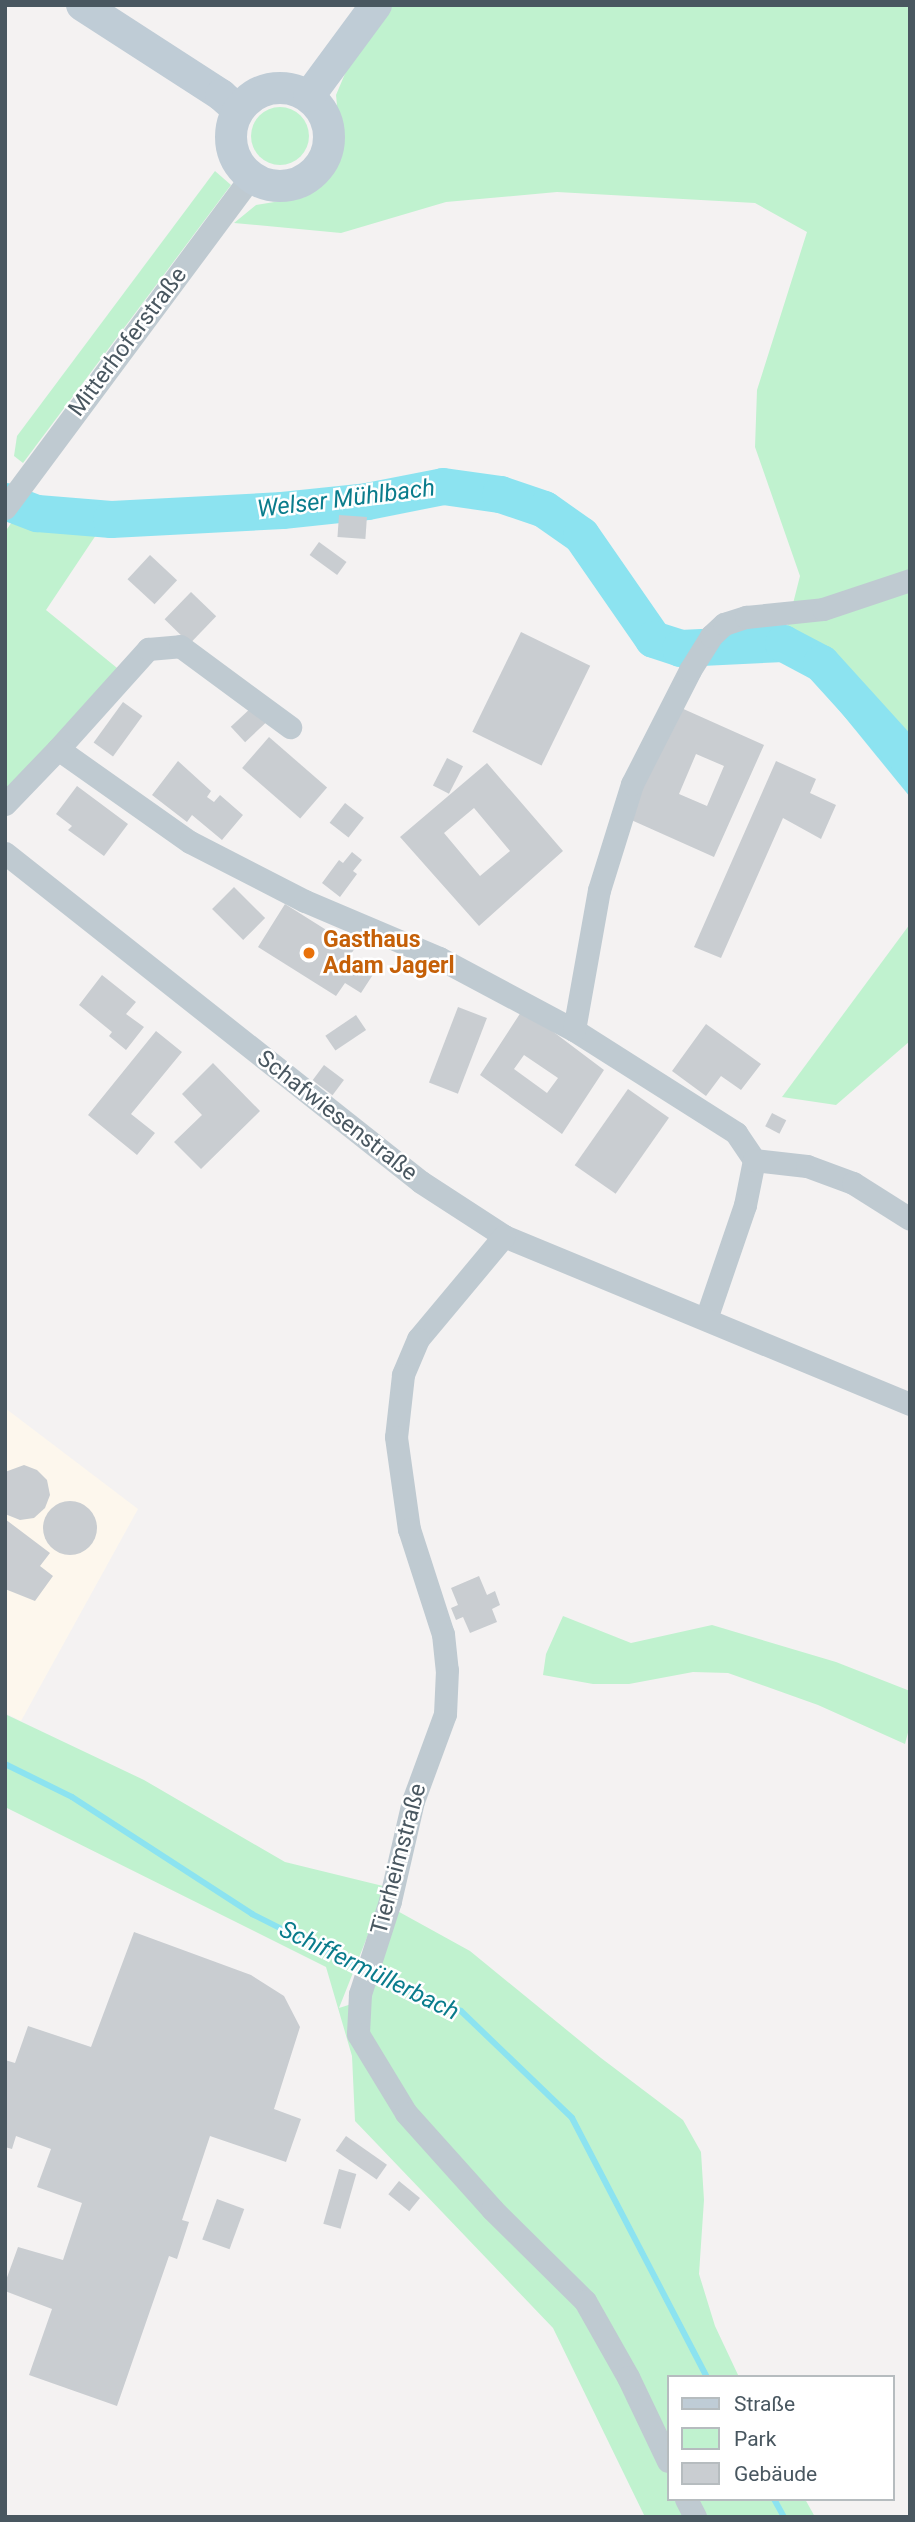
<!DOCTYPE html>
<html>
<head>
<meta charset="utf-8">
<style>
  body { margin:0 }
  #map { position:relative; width:915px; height:2522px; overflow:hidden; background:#f4f2f2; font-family:Roboto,sans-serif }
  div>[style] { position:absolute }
  .commercial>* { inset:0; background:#fdf7ed }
  .green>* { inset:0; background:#c0f2cf }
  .round { border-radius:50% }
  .water>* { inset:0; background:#8ce3f0 }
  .stream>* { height:6px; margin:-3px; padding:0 3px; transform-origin:3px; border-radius:3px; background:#8ce3f0 }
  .river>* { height:37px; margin:-18.5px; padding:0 18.5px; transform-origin:18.5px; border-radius:18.5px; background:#8ce3f0 }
  .building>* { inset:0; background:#c9cdd1; transform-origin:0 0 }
  .minor>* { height:23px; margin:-11.5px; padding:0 11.5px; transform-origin:11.5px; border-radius:11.5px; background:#bfcad1 }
  .secondary>* { height:32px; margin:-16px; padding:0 16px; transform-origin:16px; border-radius:16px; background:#bfccd6 }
  .secondary>.ring { margin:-16px; padding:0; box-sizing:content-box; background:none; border:32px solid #bfccd6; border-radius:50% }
  .dots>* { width:19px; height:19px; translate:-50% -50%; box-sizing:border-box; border:4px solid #fff; border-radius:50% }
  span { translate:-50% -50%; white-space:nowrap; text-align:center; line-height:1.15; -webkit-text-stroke:5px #fff; paint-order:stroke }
  .street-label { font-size:23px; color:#495760 }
  .food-label { font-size:23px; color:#c56008; font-weight:700 }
  .left { translate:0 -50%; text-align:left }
  .water-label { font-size:24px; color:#0a7c8c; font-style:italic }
  .frame { position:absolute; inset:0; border:7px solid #495760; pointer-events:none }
  .legend { position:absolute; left:667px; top:2375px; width:228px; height:126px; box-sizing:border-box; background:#fff; border:2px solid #b6bcbf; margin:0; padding:9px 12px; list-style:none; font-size:21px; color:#495760 }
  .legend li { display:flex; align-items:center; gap:14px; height:35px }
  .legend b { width:35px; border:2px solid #b6bcbf }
</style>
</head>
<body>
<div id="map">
  <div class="commercial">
    <i style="clip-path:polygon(5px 1408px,138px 1509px,21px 1721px,5px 1713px)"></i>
  </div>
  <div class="green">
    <i style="clip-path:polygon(392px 5px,910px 5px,910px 745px,846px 667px,783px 643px,800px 576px,755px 447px,757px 390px,807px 232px,755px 203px,557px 192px,446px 202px,341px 233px,234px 223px,256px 205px,305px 197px,334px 170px,340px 138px,336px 95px,355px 50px)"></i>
    <i class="round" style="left:251px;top:107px;width:58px;height:58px"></i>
    <i style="clip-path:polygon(215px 171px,231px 185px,23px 463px,14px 456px,17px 436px)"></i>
    <i style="clip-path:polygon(110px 514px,46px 610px,133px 681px,5px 818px,5px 532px,14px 519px)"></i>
    <i style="clip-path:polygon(910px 924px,910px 1041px,836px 1105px,782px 1097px)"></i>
    <i style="clip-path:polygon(563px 1616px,631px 1643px,712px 1625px,836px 1662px,910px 1691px,910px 1725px,905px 1744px,818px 1705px,728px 1673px,693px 1672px,629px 1684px,593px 1684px,543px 1675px,546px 1654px)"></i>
    <i style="clip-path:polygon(5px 1714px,144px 1780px,285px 1862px,387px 1887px,339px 2008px,361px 2001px,392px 1908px,470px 1951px,601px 2058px,683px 2120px,701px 2152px,704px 2200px,699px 2274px,715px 2326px,739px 2377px,668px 2377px,668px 2499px,805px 2499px,815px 2517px,645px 2517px,553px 2328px,355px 2121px,352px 2056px,326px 1967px,5px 1807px)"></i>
  </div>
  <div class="water">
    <i style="clip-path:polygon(846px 667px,910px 745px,910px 797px,822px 689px)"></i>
  </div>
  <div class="stream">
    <i style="left:5px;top:1764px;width:75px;rotate:26.2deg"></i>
    <i style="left:72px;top:1797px;width:215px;rotate:33deg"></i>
    <i style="left:252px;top:1914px;width:151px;rotate:26.7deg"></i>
    <i style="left:387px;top:1982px;width:79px;rotate:21.4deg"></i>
    <i style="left:461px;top:2011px;width:154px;rotate:43.9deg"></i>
    <i style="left:572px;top:2118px;width:292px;rotate:62.5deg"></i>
    <i style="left:774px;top:2499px;width:21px;rotate:61deg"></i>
  </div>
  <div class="river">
    <i style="left:5px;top:501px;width:34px;rotate:21deg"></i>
    <i style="left:37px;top:513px;width:74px;rotate:4.6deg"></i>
    <i style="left:111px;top:519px;width:171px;rotate:-3deg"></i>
    <i style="left:282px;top:510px;width:85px;rotate:-6deg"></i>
    <i style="left:367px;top:501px;width:77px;rotate:-11.2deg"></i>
    <i style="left:443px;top:486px;width:58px;rotate:8deg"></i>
    <i style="left:500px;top:494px;width:46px;rotate:18.8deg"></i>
    <i style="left:544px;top:509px;width:45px;rotate:35.1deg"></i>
    <i style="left:581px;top:535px;width:126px;rotate:55.3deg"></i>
    <i style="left:653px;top:639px;width:28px;rotate:18deg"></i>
    <i style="left:680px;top:648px;width:103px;rotate:-2.8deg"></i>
    <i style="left:783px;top:643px;width:43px;rotate:27.8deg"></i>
    <i style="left:821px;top:663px;width:132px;rotate:47.8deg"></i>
  </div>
  <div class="building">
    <i style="left:339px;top:515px;width:28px;height:22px;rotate:4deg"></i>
    <i style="left:319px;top:542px;width:34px;height:16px;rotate:36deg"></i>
    <i style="left:150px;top:555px;width:37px;height:33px;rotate:43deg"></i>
    <i style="left:191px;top:592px;width:35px;height:38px;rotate:44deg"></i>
    <i style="left:521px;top:632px;width:77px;height:111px;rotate:26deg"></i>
    <i style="left:123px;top:702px;width:24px;height:50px;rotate:36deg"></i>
    <i style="left:252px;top:707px;width:21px;height:29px;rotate:47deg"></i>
    <i style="clip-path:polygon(evenodd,679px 707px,764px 745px,714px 857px,629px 819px,679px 707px,696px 754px,724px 766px,707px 806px,679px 794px,696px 754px)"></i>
    <i style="left:269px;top:737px;width:77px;height:41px;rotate:41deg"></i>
    <i style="left:447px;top:758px;width:18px;height:31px;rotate:27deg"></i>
    <i style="clip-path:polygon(178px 761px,211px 791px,207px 797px,214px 802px,220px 795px,243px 815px,222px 840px,192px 815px,187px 822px,152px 795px)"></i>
    <i style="clip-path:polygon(776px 761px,816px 779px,810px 793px,836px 805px,821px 839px,783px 818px,721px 958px,694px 947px)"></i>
    <i style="clip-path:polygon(evenodd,487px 763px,563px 851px,479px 926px,400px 837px,487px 763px,474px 808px,510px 851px,480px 876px,444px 833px,474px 808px)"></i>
    <i style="clip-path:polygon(77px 786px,128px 824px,104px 856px,68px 830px,72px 826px,56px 814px)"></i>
    <i style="left:345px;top:803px;width:24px;height:25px;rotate:38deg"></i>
    <i style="clip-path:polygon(352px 852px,362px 860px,353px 871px,357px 874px,340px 897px,322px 883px,339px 860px,343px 863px)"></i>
    <i style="left:234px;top:887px;width:44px;height:31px;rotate:45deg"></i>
    <i style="clip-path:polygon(285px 904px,355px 948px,349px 957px,374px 973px,361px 993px,345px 983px,336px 996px,258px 947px)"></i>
    <i style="clip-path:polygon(102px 975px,136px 1002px,126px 1014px,144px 1027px,126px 1050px,109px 1036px,112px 1032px,79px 1005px)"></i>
    <i style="left:458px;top:1007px;width:31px;height:81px;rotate:21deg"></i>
    <i style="clip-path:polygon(evenodd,523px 1009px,604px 1070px,562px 1134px,480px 1075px,523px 1009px,524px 1055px,558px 1078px,547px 1093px,514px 1069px,524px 1055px)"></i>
    <i style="left:356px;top:1015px;width:18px;height:37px;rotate:56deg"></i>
    <i style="clip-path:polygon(706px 1024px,761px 1064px,741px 1090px,721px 1076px,706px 1096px,672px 1071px)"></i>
    <i style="clip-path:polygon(156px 1031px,182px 1052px,131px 1114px,155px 1133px,137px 1155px,88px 1115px)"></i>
    <i style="clip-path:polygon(213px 1063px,260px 1111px,201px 1169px,174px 1142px,202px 1115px,182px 1094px)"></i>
    <i style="left:324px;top:1065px;width:25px;height:19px;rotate:37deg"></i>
    <i style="left:628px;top:1089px;width:50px;height:93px;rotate:35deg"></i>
    <i style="left:772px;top:1113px;width:16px;height:15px;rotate:27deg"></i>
    <i style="clip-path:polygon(24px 1465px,37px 1470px,47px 1480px,50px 1495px,45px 1508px,34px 1518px,20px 1520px,5px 1514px,5px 1472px)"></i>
    <i class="round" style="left:43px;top:1501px;width:54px;height:54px"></i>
    <i style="clip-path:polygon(5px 1519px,50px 1553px,40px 1566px,53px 1576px,35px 1601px,5px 1589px)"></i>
    <i style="clip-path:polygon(479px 1576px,487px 1595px,495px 1591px,500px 1605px,492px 1609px,497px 1622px,470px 1633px,463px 1617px,456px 1620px,451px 1608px,458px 1605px,451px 1588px)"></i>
    <i style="clip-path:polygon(134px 1932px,251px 1975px,284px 1996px,300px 2027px,274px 2109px,301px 2119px,286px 2162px,210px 2136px,182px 2220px,189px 2222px,177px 2259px,169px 2256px,117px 2406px,29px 2375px,52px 2309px,5px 2291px,5px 2283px,18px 2247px,63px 2260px,82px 2203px,37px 2187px,51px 2149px,16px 2136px,12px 2149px,5px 2147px,5px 2060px,15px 2063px,28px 2026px,91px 2047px)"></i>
    <i style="left:346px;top:2136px;width:50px;height:18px;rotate:35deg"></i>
    <i style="left:339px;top:2169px;width:18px;height:57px;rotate:16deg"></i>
    <i style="left:399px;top:2181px;width:27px;height:17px;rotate:39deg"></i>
    <i style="left:217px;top:2199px;width:29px;height:43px;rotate:20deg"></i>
  </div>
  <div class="minor">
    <i style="left:5px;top:508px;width:412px;rotate:-53.4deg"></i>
    <i style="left:58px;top:749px;width:135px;rotate:-48deg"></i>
    <i style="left:148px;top:649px;width:32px;rotate:-5deg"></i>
    <i style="left:180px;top:646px;width:137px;rotate:36.4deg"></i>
    <i style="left:5px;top:804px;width:76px;rotate:-46.1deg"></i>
    <i style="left:58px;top:749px;width:161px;rotate:35.2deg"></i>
    <i style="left:190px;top:842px;width:129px;rotate:27.2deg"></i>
    <i style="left:305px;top:901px;width:146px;rotate:23deg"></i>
    <i style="left:439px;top:958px;width:153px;rotate:28.1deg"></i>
    <i style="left:574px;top:1030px;width:192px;rotate:32.4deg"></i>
    <i style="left:736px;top:1133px;width:32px;rotate:56deg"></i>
    <i style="left:754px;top:1160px;width:46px;rotate:101.3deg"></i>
    <i style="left:745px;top:1205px;width:120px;rotate:108.9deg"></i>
    <i style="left:5px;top:853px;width:530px;rotate:38.34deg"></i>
    <i style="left:421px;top:1182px;width:99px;rotate:33deg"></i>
    <i style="left:504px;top:1236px;width:439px;rotate:22.5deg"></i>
    <i style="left:574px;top:1030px;width:142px;rotate:-79.9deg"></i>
    <i style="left:599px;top:890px;width:111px;rotate:-72.7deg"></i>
    <i style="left:632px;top:784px;width:128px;rotate:-63deg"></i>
    <i style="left:690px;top:670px;width:40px;rotate:-58deg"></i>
    <i style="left:711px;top:636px;width:18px;rotate:-43deg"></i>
    <i style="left:724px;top:624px;width:23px;rotate:-18deg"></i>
    <i style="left:746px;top:617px;width:77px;rotate:-5.9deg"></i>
    <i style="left:823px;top:609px;width:92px;rotate:-18.4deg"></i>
    <i style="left:754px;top:1160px;width:53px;rotate:6.5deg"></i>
    <i style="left:807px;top:1166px;width:49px;rotate:20.3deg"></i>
    <i style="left:853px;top:1183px;width:67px;rotate:32.3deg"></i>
    <i style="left:504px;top:1236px;width:134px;rotate:129.9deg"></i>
    <i style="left:418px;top:1339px;width:39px;rotate:113deg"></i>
    <i style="left:403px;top:1375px;width:62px;rotate:96.4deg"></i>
    <i style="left:396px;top:1437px;width:93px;rotate:82deg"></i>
    <i style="left:409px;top:1529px;width:110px;rotate:72.1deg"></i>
    <i style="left:443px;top:1634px;width:36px;rotate:84deg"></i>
    <i style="left:447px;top:1670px;width:44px;rotate:92.6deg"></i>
    <i style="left:445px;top:1714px;width:93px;rotate:110.2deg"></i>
    <i style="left:413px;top:1801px;width:103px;rotate:103deg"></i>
    <i style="left:390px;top:1901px;width:98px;rotate:107.9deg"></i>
    <i style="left:360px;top:1994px;width:40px;rotate:92.9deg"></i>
    <i style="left:358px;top:2034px;width:92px;rotate:58.7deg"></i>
    <i style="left:406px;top:2113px;width:129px;rotate:48.1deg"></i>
    <i style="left:492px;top:2209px;width:131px;rotate:44.7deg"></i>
    <i style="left:585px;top:2301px;width:87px;rotate:60.5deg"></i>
    <i style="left:628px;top:2377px;width:93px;rotate:64.5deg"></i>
    <i style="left:686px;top:2499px;width:20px;rotate:63deg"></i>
  </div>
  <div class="secondary">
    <i style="left:82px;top:5px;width:166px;rotate:32.9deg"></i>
    <i style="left:221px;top:95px;width:23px;rotate:41deg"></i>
    <i class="ring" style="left:231px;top:88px;width:66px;height:66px"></i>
    <i style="left:309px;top:96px;width:113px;rotate:-53.6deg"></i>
  </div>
  <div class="dots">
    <i style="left:309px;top:953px;background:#e8710a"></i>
  </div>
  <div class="street-label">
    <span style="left:128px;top:342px;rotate:-53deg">Mitterhoferstraße</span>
    <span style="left:337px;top:1116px;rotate:38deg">Schafwiesenstraße</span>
    <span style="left:399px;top:1859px;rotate:-75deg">Tierheimstraße</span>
  </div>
  <div class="food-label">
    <span class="left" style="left:323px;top:953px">Gasthaus<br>Adam Jagerl</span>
  </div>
  <div class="water-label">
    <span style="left:346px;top:499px;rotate:-7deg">Welser Mühlbach</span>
    <span style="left:369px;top:1971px;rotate:26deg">Schiffermüllerbach</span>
  </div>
  <div class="frame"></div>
  <ul class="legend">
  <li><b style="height:9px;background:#bfccd6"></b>Straße</li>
  <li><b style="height:19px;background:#c0f2cf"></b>Park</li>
  <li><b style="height:19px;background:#c9cdd1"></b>Gebäude</li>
  </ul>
</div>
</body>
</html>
